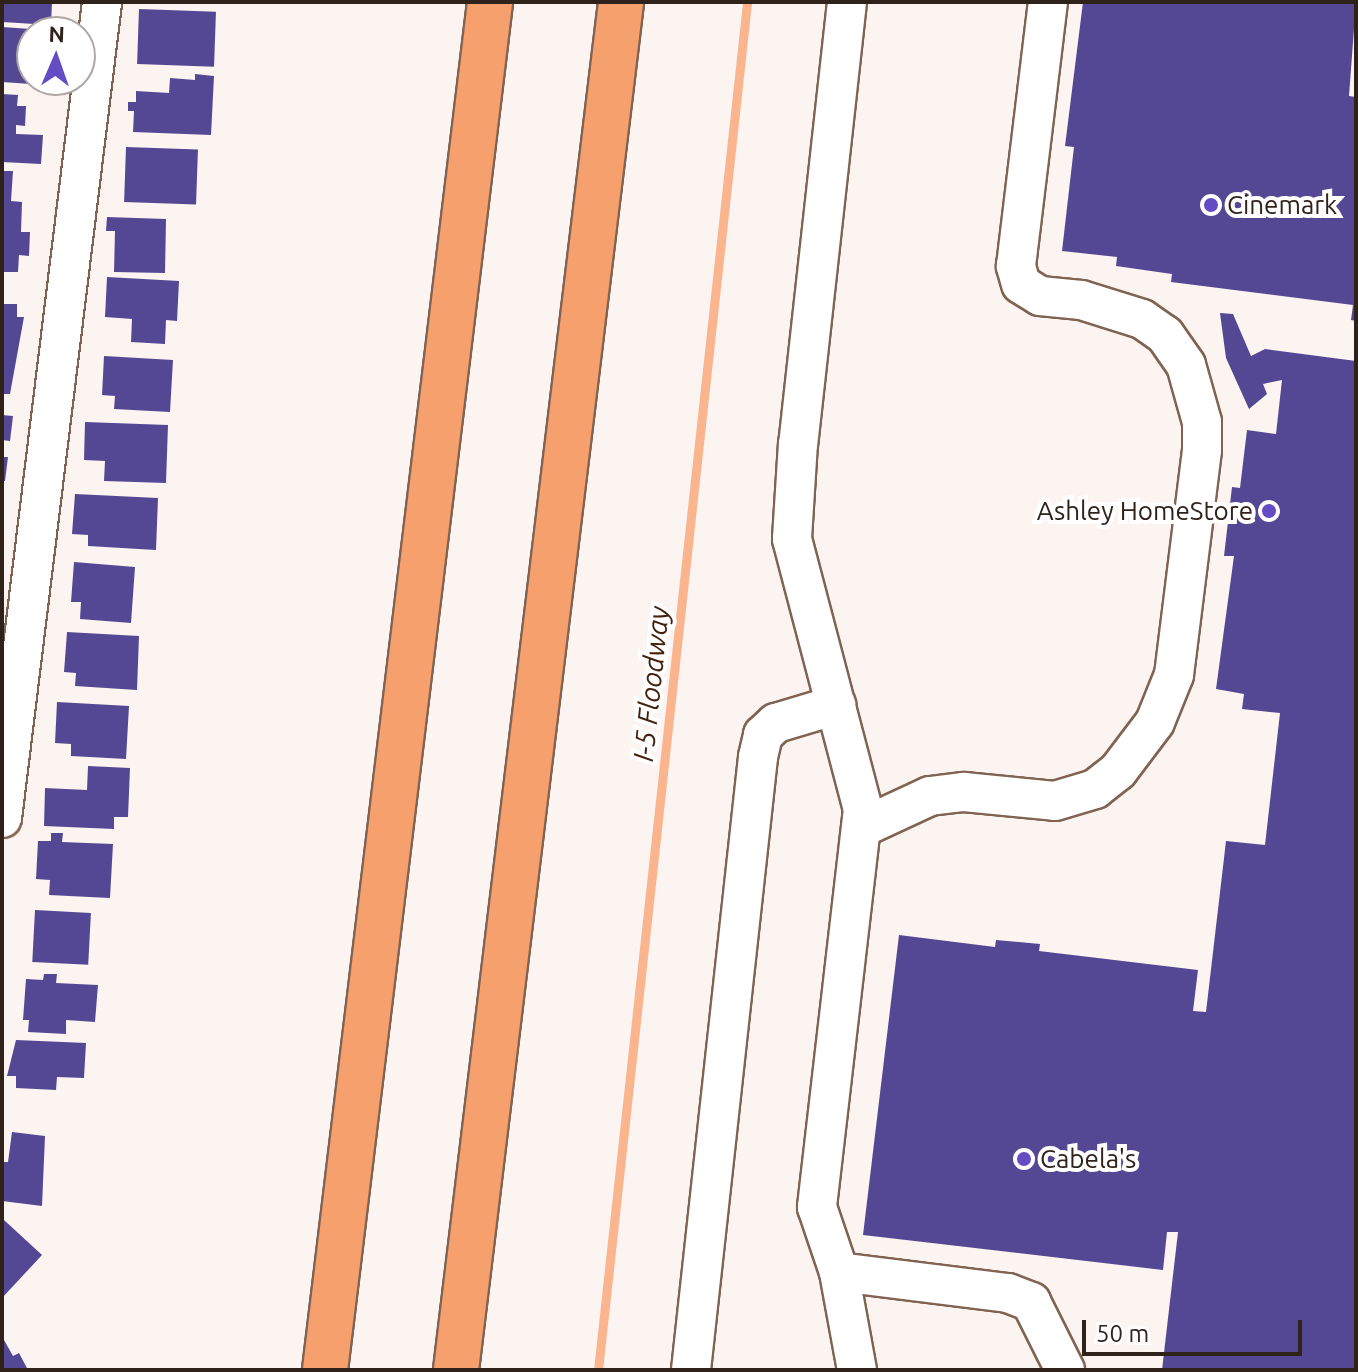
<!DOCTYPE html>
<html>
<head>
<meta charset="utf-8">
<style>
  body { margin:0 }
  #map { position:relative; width:1358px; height:1372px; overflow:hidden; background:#fbf4f0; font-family:Ubuntu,sans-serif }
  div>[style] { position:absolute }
  .stream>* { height:9px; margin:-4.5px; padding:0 4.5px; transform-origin:4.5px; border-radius:4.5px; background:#fab58f }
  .building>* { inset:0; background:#544894; transform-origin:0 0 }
  .roads { filter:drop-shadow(2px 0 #806352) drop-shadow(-2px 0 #806352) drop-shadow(0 2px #806352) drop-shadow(0 -2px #806352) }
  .minor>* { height:38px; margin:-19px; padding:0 19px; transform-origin:19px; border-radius:19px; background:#fff }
  .highway>* { height:44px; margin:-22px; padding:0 22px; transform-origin:22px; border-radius:22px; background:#f6a06e }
  .dots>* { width:22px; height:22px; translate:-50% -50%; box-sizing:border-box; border:4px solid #fff; border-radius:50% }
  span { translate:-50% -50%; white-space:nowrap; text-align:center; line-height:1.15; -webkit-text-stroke:8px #fff; paint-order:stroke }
  .poi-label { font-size:26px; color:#2f221b }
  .left { translate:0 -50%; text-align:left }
  .right { translate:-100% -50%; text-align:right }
  .water-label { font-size:28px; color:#43220d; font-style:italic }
  .frame { position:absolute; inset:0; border:4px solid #2f221b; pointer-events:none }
  .north { position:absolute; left:16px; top:16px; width:80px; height:80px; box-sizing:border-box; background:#fff; border:2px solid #aca7a4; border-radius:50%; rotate:2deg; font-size:22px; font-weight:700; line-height:32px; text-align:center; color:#2f221b }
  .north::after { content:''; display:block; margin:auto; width:28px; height:36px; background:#644cc4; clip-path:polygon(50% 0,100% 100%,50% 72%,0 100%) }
  .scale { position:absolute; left:1082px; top:1320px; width:220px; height:36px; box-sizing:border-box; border:4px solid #2f221b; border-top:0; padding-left:10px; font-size:24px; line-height:28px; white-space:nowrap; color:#2f221b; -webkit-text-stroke:6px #fff; paint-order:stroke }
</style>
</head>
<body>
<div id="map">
  <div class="stream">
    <i style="left:598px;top:1370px;width:1376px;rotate:-83.78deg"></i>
  </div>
  <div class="building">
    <i style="clip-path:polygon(2px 2px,52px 2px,51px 25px,2px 22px)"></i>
    <i style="clip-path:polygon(1083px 2px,1356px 2px,1349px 96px,1356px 97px,1356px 321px,1351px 320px,1353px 305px,1171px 282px,1172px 274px,1116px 266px,1117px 257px,1062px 251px,1074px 147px,1065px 146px)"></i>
    <i style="left:139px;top:9px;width:77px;height:55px;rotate:2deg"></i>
    <i style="clip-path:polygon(2px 27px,45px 30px,32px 32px,32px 80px,45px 80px,45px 85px,2px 82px)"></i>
    <i style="clip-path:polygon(195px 74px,214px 76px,211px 135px,133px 132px,134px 111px,128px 111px,128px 102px,136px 102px,136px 91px,169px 93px,170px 78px,195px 80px)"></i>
    <i style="clip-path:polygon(2px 94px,18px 95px,17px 106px,26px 106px,25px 126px,16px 125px,16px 134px,43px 135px,41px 164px,2px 162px)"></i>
    <i style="left:126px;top:147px;width:72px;height:55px;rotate:2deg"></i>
    <i style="clip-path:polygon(2px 171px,13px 171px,11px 201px,22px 202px,21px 232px,30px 232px,29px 256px,19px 255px,18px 272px,2px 272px)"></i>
    <i style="clip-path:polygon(107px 217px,166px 219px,165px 273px,114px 272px,115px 231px,106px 231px)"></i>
    <i style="clip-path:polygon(107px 277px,179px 281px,177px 321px,166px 320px,165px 344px,131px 342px,132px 319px,105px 317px)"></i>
    <i style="clip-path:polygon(2px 304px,17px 304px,17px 317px,24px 317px,10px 394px,2px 394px)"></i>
    <i style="clip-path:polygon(1220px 313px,1233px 314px,1251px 356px,1265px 349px,1356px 361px,1356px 1370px,1162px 1370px,1178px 1232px,1167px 1232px,1163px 1270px,863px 1235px,899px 935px,995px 947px,996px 940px,1040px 944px,1039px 951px,1198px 970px,1193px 1011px,1206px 1012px,1226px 841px,1265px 845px,1280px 713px,1242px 709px,1244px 694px,1216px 689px,1234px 556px,1224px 556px,1232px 487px,1240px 488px,1247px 430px,1276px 434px,1282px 380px,1263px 384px,1267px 394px,1249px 409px,1226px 358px)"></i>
    <i style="clip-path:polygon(104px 356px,173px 360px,170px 412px,114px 409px,115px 396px,102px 395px)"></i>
    <i style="clip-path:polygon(2px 415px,13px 416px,10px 441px,2px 440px)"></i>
    <i style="clip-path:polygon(85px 422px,168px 425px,166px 483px,104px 481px,105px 461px,84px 460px)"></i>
    <i style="clip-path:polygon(2px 457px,8px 457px,5px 481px,2px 481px)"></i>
    <i style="clip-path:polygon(75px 494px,158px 498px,156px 550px,88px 546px,88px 535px,72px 534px)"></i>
    <i style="clip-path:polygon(74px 562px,135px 567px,131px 623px,80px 619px,81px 602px,71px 602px)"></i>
    <i style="clip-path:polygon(67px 632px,139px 636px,137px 690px,75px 686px,76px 673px,64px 672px)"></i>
    <i style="clip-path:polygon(57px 702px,129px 706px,126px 759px,71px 756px,71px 744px,55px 743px)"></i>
    <i style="clip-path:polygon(88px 766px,130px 768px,128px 817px,114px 817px,114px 829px,44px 826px,45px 788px,87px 790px)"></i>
    <i style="clip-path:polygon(51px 833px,63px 833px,62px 842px,113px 844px,110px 898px,49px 895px,50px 880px,36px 879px,38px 841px,51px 841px)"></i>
    <i style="left:35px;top:910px;width:56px;height:52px;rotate:3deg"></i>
    <i style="clip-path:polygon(44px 974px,57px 974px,56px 983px,98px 985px,95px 1022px,66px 1020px,66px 1034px,28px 1032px,29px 1020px,23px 1020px,26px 979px,43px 980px)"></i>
    <i style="clip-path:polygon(16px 1040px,86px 1043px,84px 1078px,57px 1077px,56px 1090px,16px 1088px,16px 1076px,7px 1076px)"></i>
    <i style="clip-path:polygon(12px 1132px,45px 1136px,42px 1206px,2px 1201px,4px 1162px,8px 1162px)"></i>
    <i style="clip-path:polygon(4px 1220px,42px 1255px,2px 1298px,2px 1222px)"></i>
    <i style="clip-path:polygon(4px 1340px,13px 1356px,19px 1353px,28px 1370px,2px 1370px)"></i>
  </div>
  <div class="roads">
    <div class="minor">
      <i style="left:847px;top:2px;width:444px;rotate:96.3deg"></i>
      <i style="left:798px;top:443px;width:96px;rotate:93.6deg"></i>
      <i style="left:792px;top:539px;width:279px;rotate:75.3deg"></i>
      <i style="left:863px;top:809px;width:401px;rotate:96.6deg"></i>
      <i style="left:817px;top:1207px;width:69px;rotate:71.3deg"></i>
      <i style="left:839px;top:1272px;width:100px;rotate:79.6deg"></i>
      <i style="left:2px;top:818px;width:822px;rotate:-83.01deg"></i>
      <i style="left:861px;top:828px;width:76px;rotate:-24.9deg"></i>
      <i style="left:930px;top:796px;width:34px;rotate:-7deg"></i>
      <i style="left:964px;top:792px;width:91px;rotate:5.6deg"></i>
      <i style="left:1055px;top:801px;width:42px;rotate:-16.7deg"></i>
      <i style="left:1095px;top:789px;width:29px;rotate:-38deg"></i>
      <i style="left:1118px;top:771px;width:61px;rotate:-52.9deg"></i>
      <i style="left:1155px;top:722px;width:51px;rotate:-68deg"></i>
      <i style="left:1174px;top:675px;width:227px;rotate:-82.9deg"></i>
      <i style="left:1202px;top:450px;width:28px;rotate:-90deg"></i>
      <i style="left:1202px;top:422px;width:59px;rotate:-105.7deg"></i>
      <i style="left:1186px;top:365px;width:37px;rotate:-125deg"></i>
      <i style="left:1165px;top:335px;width:28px;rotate:-145deg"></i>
      <i style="left:1142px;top:319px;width:64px;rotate:-162.7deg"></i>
      <i style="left:1081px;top:300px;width:41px;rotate:-174.4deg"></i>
      <i style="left:1040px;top:296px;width:22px;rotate:-148deg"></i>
      <i style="left:1021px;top:284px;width:19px;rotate:-106deg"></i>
      <i style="left:1016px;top:266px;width:266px;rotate:-83.1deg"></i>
      <i style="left:839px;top:1272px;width:170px;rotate:7.1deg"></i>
      <i style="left:1008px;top:1293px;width:25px;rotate:21deg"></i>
      <i style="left:1031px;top:1302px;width:76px;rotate:63.4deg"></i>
      <i style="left:691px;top:1370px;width:617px;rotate:-83.76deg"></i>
      <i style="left:758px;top:757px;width:23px;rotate:-77deg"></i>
      <i style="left:763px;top:735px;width:18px;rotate:-43deg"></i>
      <i style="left:776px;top:723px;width:63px;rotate:-16.7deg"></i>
    </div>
    <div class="highway">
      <i style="left:325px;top:1370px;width:1378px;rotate:-83.12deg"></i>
      <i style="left:456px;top:1370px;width:1378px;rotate:-83.12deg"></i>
    </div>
  </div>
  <div class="dots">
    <i style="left:1211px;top:205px;background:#644cc4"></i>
    <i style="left:1269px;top:511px;background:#644cc4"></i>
    <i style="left:1024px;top:1159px;background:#644cc4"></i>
  </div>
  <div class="poi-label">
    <span class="left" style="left:1227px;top:205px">Cinemark</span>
    <span class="right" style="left:1253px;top:511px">Ashley HomeStore</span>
    <span class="left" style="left:1040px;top:1159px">Cabela's</span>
  </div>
  <div class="water-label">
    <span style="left:651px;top:684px;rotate:-84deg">I-5 Floodway</span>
  </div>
  <div class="frame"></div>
  <div class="north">N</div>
  <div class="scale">50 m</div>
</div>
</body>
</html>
